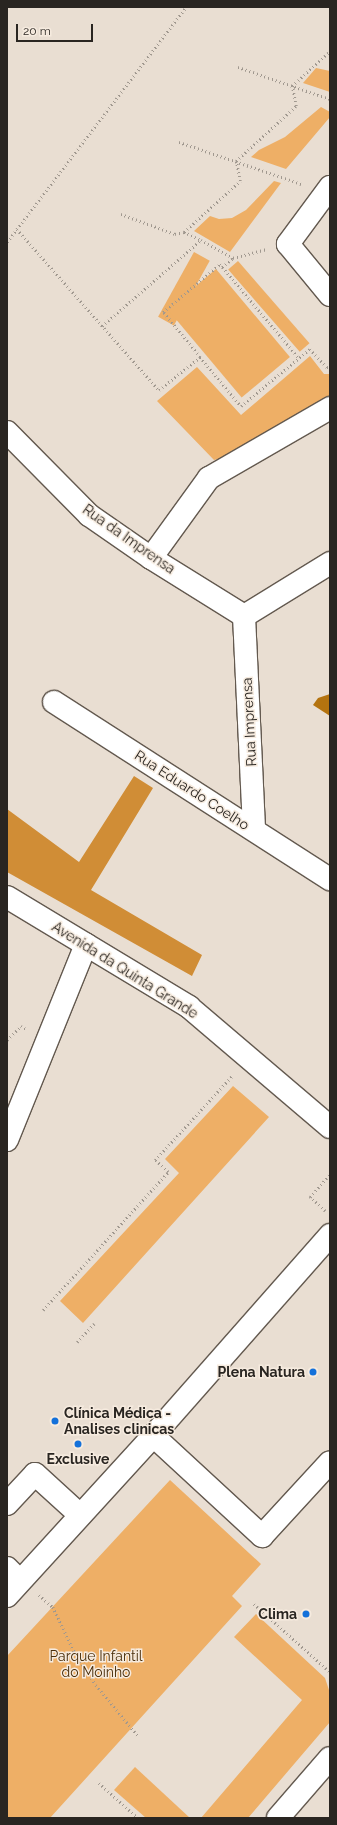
<!DOCTYPE html>
<html>
<head>
<meta charset="utf-8">
<style>
  body { margin:0 }
  #map { position:relative; width:337px; height:1825px; overflow:hidden; background:#e9ded2; font-family:Raleway,sans-serif }
  div>[style] { position:absolute }
  .green>* { inset:0; background:#eeaf66; transform-origin:0 0 }
  .forest>* { inset:0; background:#d08d36 }
  .water>* { inset:0; background:#b4730f }
  .path>* { height:2.5px; margin-top:-1.25px; transform-origin:0; background:repeating-linear-gradient(90deg,#a0988f 0 1px,transparent 0 4px) }
  .roads { filter:drop-shadow(1px 0 #63594f) drop-shadow(-1px 0 #63594f) drop-shadow(0 1px #63594f) drop-shadow(0 -1px #63594f) }
  .minor>* { height:22px; margin:-11px; padding:0 11px; transform-origin:11px; border-radius:11px; background:#fff }
  .dots>* { width:11px; height:11px; translate:-50% -50%; box-sizing:border-box; border:2px solid #f6ebdf; border-radius:50% }
  span { translate:-50% -50%; white-space:nowrap; text-align:center; line-height:1.15; -webkit-text-stroke:3px #f6ebdf; paint-order:stroke }
  .street-label { font-size:14px; color:#292521 }
  .poi-label { font-size:14px; color:#292521; font-weight:700 }
  .right { translate:-100% -50%; text-align:right }
  .left { translate:0 -50%; text-align:left }
  .park-label { font-size:14px; color:#4a2e0a }
  .frame { position:absolute; inset:0; border:8px solid #292521; pointer-events:none }
  .scale { position:absolute; left:16px; top:24px; width:77px; height:18px; box-sizing:border-box; border:2px solid #292521; border-top:0; padding-left:5px; font-size:12px; line-height:14px; white-space:nowrap; color:#292521; -webkit-text-stroke:3px #f6ebdf; paint-order:stroke }
</style>
</head>
<body>
<div id="map">
  <div class="green">
    <i style="clip-path:polygon(316px 68px,330px 71px,330px 92px,303px 83px)"></i>
    <i style="clip-path:polygon(321px 107px,330px 112px,330px 117px,286px 169px,251px 157px,259px 150px,285px 137px)"></i>
    <i style="clip-path:polygon(274px 181px,281px 183px,230px 252px,194px 231px,210px 216px,219px 219px,232px 218px,246px 210px)"></i>
    <i style="left:194px;top:252px;width:18px;height:74px;rotate:29deg"></i>
    <i style="left:238px;top:261px;width:109px;height:13px;rotate:49deg"></i>
    <i style="left:216px;top:269px;width:115px;height:63px;rotate:50deg"></i>
    <i style="clip-path:polygon(310px 356px,324px 374px,330px 374px,330px 399px,240px 454px,214px 460px,157px 401px,197px 367px,241px 415px)"></i>
    <i style="clip-path:polygon(233px 1086px,269px 1117px,83px 1323px,60px 1301px,179px 1173px,165px 1159px)"></i>
    <i style="clip-path:polygon(170px 1480px,261px 1564px,232px 1596px,242px 1606px,50px 1818px,7px 1818px,7px 1656px)"></i>
    <i style="clip-path:polygon(256px 1614px,325px 1678px,330px 1693px,330px 1722px,248px 1818px,201px 1818px,302px 1700px,234px 1637px)"></i>
    <i style="clip-path:polygon(135px 1767px,190px 1818px,146px 1818px,114px 1790px)"></i>
  </div>
  <div class="forest">
    <i style="clip-path:polygon(134px 776px,153px 788px,91px 890px,202px 955px,192px 976px,7px 872px,7px 809px,79px 862px)"></i>
  </div>
  <div class="water">
    <i style="clip-path:polygon(330px 694px,330px 716px,313px 705px,318px 698px)"></i>
  </div>
  <div class="path">
    <i style="left:238px;top:67px;width:97px;rotate:19.2deg"></i>
    <i style="left:179px;top:142px;width:130px;rotate:18.9deg"></i>
    <i style="left:121px;top:214px;width:58px;rotate:20.3deg"></i>
    <i style="left:175px;top:234px;width:9px;rotate:-13deg"></i>
    <i style="left:184px;top:232px;width:19px;rotate:25deg"></i>
    <i style="left:17px;top:229px;width:215px;rotate:48.6deg"></i>
    <i style="left:159px;top:390px;width:53px;rotate:-38.8deg"></i>
    <i style="left:200px;top:357px;width:64px;rotate:50.1deg"></i>
    <i style="left:241px;top:406px;width:89px;rotate:-39.6deg"></i>
    <i style="left:310px;top:349px;width:25px;rotate:47deg"></i>
    <i style="left:327px;top:367px;width:3px;rotate:18deg"></i>
    <i style="left:184px;top:232px;width:76px;rotate:-42.3deg"></i>
    <i style="left:240px;top:181px;width:20px;rotate:-101deg"></i>
    <i style="left:236px;top:161px;width:81px;rotate:-42.5deg"></i>
    <i style="left:296px;top:106px;width:20px;rotate:-101deg"></i>
    <i style="left:292px;top:86px;width:52px;rotate:-42.6deg"></i>
    <i style="left:7px;top:242px;width:295px;rotate:-52.7deg"></i>
    <i style="left:222px;top:267px;width:14px;rotate:-39deg"></i>
    <i style="left:102px;top:326px;width:131px;rotate:-41deg"></i>
    <i style="left:201px;top:240px;width:37px;rotate:29deg"></i>
    <i style="left:233px;top:258px;width:34px;rotate:-15deg"></i>
    <i style="left:200px;top:357px;width:58px;rotate:-129.4deg"></i>
    <i style="left:163px;top:312px;width:75px;rotate:-40.1deg"></i>
    <i style="left:220px;top:264px;width:123px;rotate:50deg"></i>
    <i style="left:7px;top:1040px;width:20px;rotate:-45deg"></i>
    <i style="left:21px;top:1026px;width:6px;rotate:31deg"></i>
    <i style="left:325px;top:1211px;width:21px;rotate:-137deg"></i>
    <i style="left:310px;top:1197px;width:30px;rotate:-49deg"></i>
    <i style="left:43px;top:1310px;width:186px;rotate:-47.8deg"></i>
    <i style="left:168px;top:1172px;width:18px;rotate:-137deg"></i>
    <i style="left:155px;top:1160px;width:114px;rotate:-47.5deg"></i>
    <i style="left:77px;top:1342px;width:25px;rotate:-47deg"></i>
    <i style="left:39px;top:1595px;width:18px;rotate:41deg"></i>
    <i style="left:53px;top:1607px;width:49px;rotate:64.5deg"></i>
    <i style="left:74px;top:1651px;width:40px;rotate:57.1deg"></i>
    <i style="left:96px;top:1685px;width:67px;rotate:50.4deg"></i>
    <i style="left:254px;top:1604px;width:102px;rotate:41.8deg"></i>
    <i style="left:99px;top:1783px;width:52px;rotate:41.9deg"></i>
  </div>
  <div class="roads">
    <div class="minor">
      <i style="left:330px;top:187px;width:71px;rotate:126.4deg"></i>
      <i style="left:288px;top:244px;width:66px;rotate:50.5deg"></i>
      <i style="left:7px;top:432px;width:117px;rotate:45.3deg"></i>
      <i style="left:89px;top:515px;width:75px;rotate:34.7deg"></i>
      <i style="left:151px;top:558px;width:110px;rotate:31.9deg"></i>
      <i style="left:151px;top:558px;width:99px;rotate:-54.1deg"></i>
      <i style="left:209px;top:478px;width:140px;rotate:-30deg"></i>
      <i style="left:244px;top:616px;width:213px;rotate:87.3deg"></i>
      <i style="left:244px;top:616px;width:101px;rotate:-31.6deg"></i>
      <i style="left:54px;top:702px;width:328px;rotate:32.7deg"></i>
      <i style="left:7px;top:897px;width:213px;rotate:31.1deg"></i>
      <i style="left:189px;top:1007px;width:185px;rotate:40.4deg"></i>
      <i style="left:7px;top:1140px;width:211px;rotate:-68deg"></i>
      <i style="left:160px;top:1442px;width:139px;rotate:42.7deg"></i>
      <i style="left:262px;top:1536px;width:100px;rotate:-47.4deg"></i>
      <i style="left:7px;top:1504px;width:41px;rotate:-47deg"></i>
      <i style="left:35px;top:1474px;width:61px;rotate:42.3deg"></i>
      <i style="left:7px;top:1568px;width:18px;rotate:45deg"></i>
      <i style="left:7px;top:1596px;width:217px;rotate:-47.6deg"></i>
      <i style="left:153px;top:1436px;width:268px;rotate:-48.6deg"></i>
      <i style="left:278px;top:1818px;width:79px;rotate:-49.1deg"></i>
    </div>
  </div>
  <div class="dots">
    <i style="left:313px;top:1372px;background:#1471da"></i>
    <i style="left:55px;top:1421px;background:#1471da"></i>
    <i style="left:78px;top:1444px;background:#1471da"></i>
    <i style="left:306px;top:1614px;background:#1471da"></i>
  </div>
  <div class="street-label">
    <span style="left:129px;top:539px;rotate:35deg">Rua da Imprensa</span>
    <span style="left:249px;top:722px;rotate:-93deg">Rua Imprensa</span>
    <span style="left:192px;top:790px;rotate:33deg">Rua Eduardo Coelho</span>
    <span style="left:125px;top:970px;rotate:32deg">Avenida da Quinta Grande</span>
  </div>
  <div class="poi-label">
    <span class="right" style="left:305px;top:1372px">Plena Natura</span>
    <span class="left" style="left:64px;top:1421px">Clínica Médica -<br>Analises clinicas</span>
    <span style="left:78px;top:1459px">Exclusive</span>
    <span class="right" style="left:297px;top:1614px">Clima</span>
  </div>
  <div class="park-label">
    <span style="left:96px;top:1664px">Parque Infantil<br>do Moinho</span>
  </div>
  <div class="frame"></div>
  <div class="scale">20 m</div>
</div>
</body>
</html>
